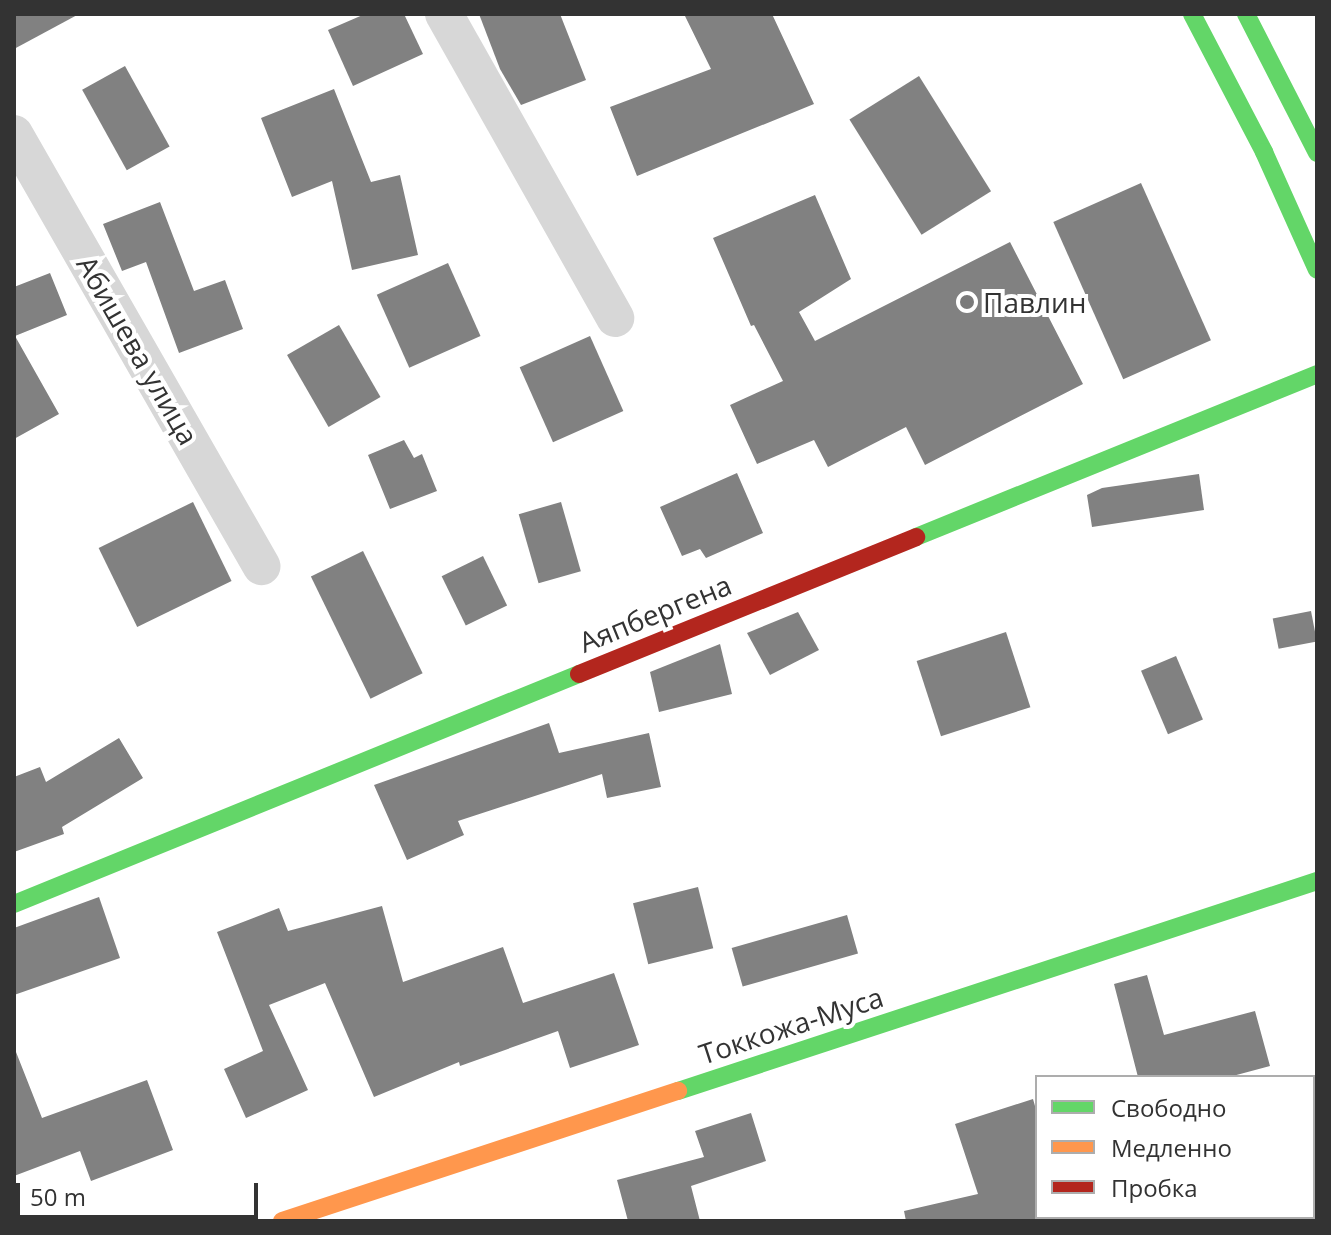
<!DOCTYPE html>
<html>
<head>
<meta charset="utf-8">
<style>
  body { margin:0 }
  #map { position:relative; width:1331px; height:1235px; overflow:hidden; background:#fff; font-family:"Open Sans",sans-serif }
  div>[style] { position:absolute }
  .building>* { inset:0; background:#818181; transform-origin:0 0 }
  .street>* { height:38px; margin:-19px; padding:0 19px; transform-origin:19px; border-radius:19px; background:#d7d7d7 }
  .fast>* { height:18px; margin:-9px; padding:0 9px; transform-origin:9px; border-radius:9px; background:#63d668 }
  .slow>* { height:18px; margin:-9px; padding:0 9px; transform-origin:9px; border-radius:9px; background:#ff974d }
  .jam>* { height:18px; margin:-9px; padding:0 9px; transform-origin:9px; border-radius:9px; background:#b3261e }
  .dots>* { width:22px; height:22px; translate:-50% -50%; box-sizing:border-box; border:4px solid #fff; border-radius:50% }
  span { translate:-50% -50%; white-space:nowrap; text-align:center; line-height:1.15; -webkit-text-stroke:8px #fff; paint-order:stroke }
  .poi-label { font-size:28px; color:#333 }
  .left { translate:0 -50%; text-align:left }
  .street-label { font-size:28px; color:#333 }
  .frame { position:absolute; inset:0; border:16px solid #333; pointer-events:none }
  .legend { position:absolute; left:1035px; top:1075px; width:280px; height:144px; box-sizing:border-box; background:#fff; border:2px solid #adadad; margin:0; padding:10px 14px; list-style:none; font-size:24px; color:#333 }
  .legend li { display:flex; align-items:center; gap:16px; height:40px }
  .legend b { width:40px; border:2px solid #adadad }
  .scale { position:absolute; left:16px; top:1183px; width:242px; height:36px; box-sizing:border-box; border:4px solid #333; border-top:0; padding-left:10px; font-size:24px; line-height:28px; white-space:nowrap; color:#333; -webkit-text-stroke:6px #fff; paint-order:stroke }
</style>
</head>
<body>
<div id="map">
  <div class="building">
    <i style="clip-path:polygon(14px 14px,79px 14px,14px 49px)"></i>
    <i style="clip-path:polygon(365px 14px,404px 14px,423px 54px,353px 86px,328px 30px)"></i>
    <i style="clip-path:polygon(479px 14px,560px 14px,586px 80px,521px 105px,500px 69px)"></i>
    <i style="clip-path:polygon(684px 14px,772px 14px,814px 104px,637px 176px,610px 107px,711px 69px)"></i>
    <i style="left:125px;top:66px;width:92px;height:49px;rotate:61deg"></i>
    <i style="left:919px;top:76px;width:136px;height:82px;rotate:58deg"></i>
    <i style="clip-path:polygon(334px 89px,371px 182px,400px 175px,418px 255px,352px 270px,332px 181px,292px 197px,261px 118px)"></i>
    <i style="left:1141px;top:183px;width:172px;height:96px;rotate:66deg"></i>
    <i style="clip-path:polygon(815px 195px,851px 279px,799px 312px,815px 341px,1010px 242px,1083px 384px,925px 465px,906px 427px,828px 467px,814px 440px,757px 464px,730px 405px,783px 381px,754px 325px,751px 326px,713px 238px)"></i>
    <i style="clip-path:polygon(160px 202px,194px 291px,225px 280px,243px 329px,179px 353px,146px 262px,122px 271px,103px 224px)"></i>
    <i style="left:448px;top:263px;width:80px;height:78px;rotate:66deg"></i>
    <i style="clip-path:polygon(50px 273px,67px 315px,15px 336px,59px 414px,14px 439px,14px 287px)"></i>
    <i style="left:339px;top:325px;width:83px;height:60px;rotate:60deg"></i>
    <i style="left:590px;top:336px;width:82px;height:77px;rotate:66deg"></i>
    <i style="clip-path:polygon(404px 440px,414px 458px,422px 454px,437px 491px,390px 509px,368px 455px)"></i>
    <i style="clip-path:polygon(737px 473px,763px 533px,706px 558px,700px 549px,682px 556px,660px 507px)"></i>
    <i style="clip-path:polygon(1199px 474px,1204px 510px,1092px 527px,1087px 495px,1102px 488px)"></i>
    <i style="left:193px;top:502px;width:88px;height:105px;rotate:64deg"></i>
    <i style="left:561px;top:502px;width:72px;height:44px;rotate:74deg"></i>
    <i style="left:363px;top:551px;width:136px;height:58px;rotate:64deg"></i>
    <i style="left:483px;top:556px;width:55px;height:46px;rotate:64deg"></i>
    <i style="left:1311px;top:611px;width:31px;height:39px;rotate:79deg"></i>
    <i style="clip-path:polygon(798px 612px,819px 650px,770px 675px,747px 633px)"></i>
    <i style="left:1006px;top:632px;width:79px;height:94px;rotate:72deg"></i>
    <i style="clip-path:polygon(720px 644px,732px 694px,659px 712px,650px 672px)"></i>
    <i style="left:1176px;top:656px;width:69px;height:38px;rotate:67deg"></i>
    <i style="clip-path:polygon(549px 723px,559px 753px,649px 733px,661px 787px,607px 798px,602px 774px,458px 821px,464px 835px,407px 860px,374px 785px)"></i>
    <i style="clip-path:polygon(119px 738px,143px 778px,62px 827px,64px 834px,14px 852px,14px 777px,40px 767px,46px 782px)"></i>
    <i style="left:698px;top:887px;width:63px;height:67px;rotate:76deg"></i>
    <i style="clip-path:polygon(99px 897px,120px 958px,14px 995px,14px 928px)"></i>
    <i style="clip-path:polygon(382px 906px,403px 982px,503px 947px,523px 1003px,614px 973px,639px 1045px,570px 1068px,558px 1031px,460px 1066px,459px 1062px,374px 1097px,325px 983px,269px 1005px,308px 1090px,246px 1118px,224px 1069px,263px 1051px,217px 932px,279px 908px,288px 931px)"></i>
    <i style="left:847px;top:915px;width:40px;height:120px;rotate:74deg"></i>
    <i style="clip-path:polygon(1147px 975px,1164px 1035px,1255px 1011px,1270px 1066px,1229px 1077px,1138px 1077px,1114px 984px)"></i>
    <i style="clip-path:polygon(16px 1052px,42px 1118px,147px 1080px,173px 1150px,91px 1181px,80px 1151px,14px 1176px)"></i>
    <i style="clip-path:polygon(1033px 1099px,1037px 1113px,1037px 1221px,906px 1221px,904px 1211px,978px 1194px,955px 1124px)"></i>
    <i style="clip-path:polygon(751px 1113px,766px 1161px,691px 1186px,700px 1221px,628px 1221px,617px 1180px,704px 1157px,695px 1131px)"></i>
  </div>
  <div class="street">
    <i style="left:444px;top:14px;width:349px;rotate:60.6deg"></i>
    <i style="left:14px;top:134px;width:498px;rotate:60.2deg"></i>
  </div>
  <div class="fast">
    <i style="left:1192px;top:14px;width:156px;rotate:62.4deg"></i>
    <i style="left:1264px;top:152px;width:129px;rotate:65.8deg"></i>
    <i style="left:1246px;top:14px;width:156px;rotate:62.9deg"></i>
    <i style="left:916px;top:537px;width:433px;rotate:-22.1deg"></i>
    <i style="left:14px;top:904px;width:610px;rotate:-22.15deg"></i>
    <i style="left:678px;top:1091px;width:673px;rotate:-18.19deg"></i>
  </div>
  <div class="slow">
    <i style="left:282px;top:1221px;width:417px;rotate:-18.2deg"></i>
  </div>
  <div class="jam">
    <i style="left:579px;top:674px;width:364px;rotate:-22.1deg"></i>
  </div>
  <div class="dots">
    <i style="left:967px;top:302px;background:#7a7a7a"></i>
  </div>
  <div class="poi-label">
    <span class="left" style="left:983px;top:302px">Павлин</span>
  </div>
  <div class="street-label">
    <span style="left:138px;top:350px;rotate:60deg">Абишева улица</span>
    <span style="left:655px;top:613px;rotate:-22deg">Аяпбергена</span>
    <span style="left:791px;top:1025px;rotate:-18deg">Токкожа-Муса</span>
  </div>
  <div class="frame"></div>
  <ul class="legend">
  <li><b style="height:10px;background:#63d668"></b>Свободно</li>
  <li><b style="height:10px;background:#ff974d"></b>Медленно</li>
  <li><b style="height:10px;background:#b3261e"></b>Пробка</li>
  </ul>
  <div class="scale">50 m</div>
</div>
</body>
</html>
